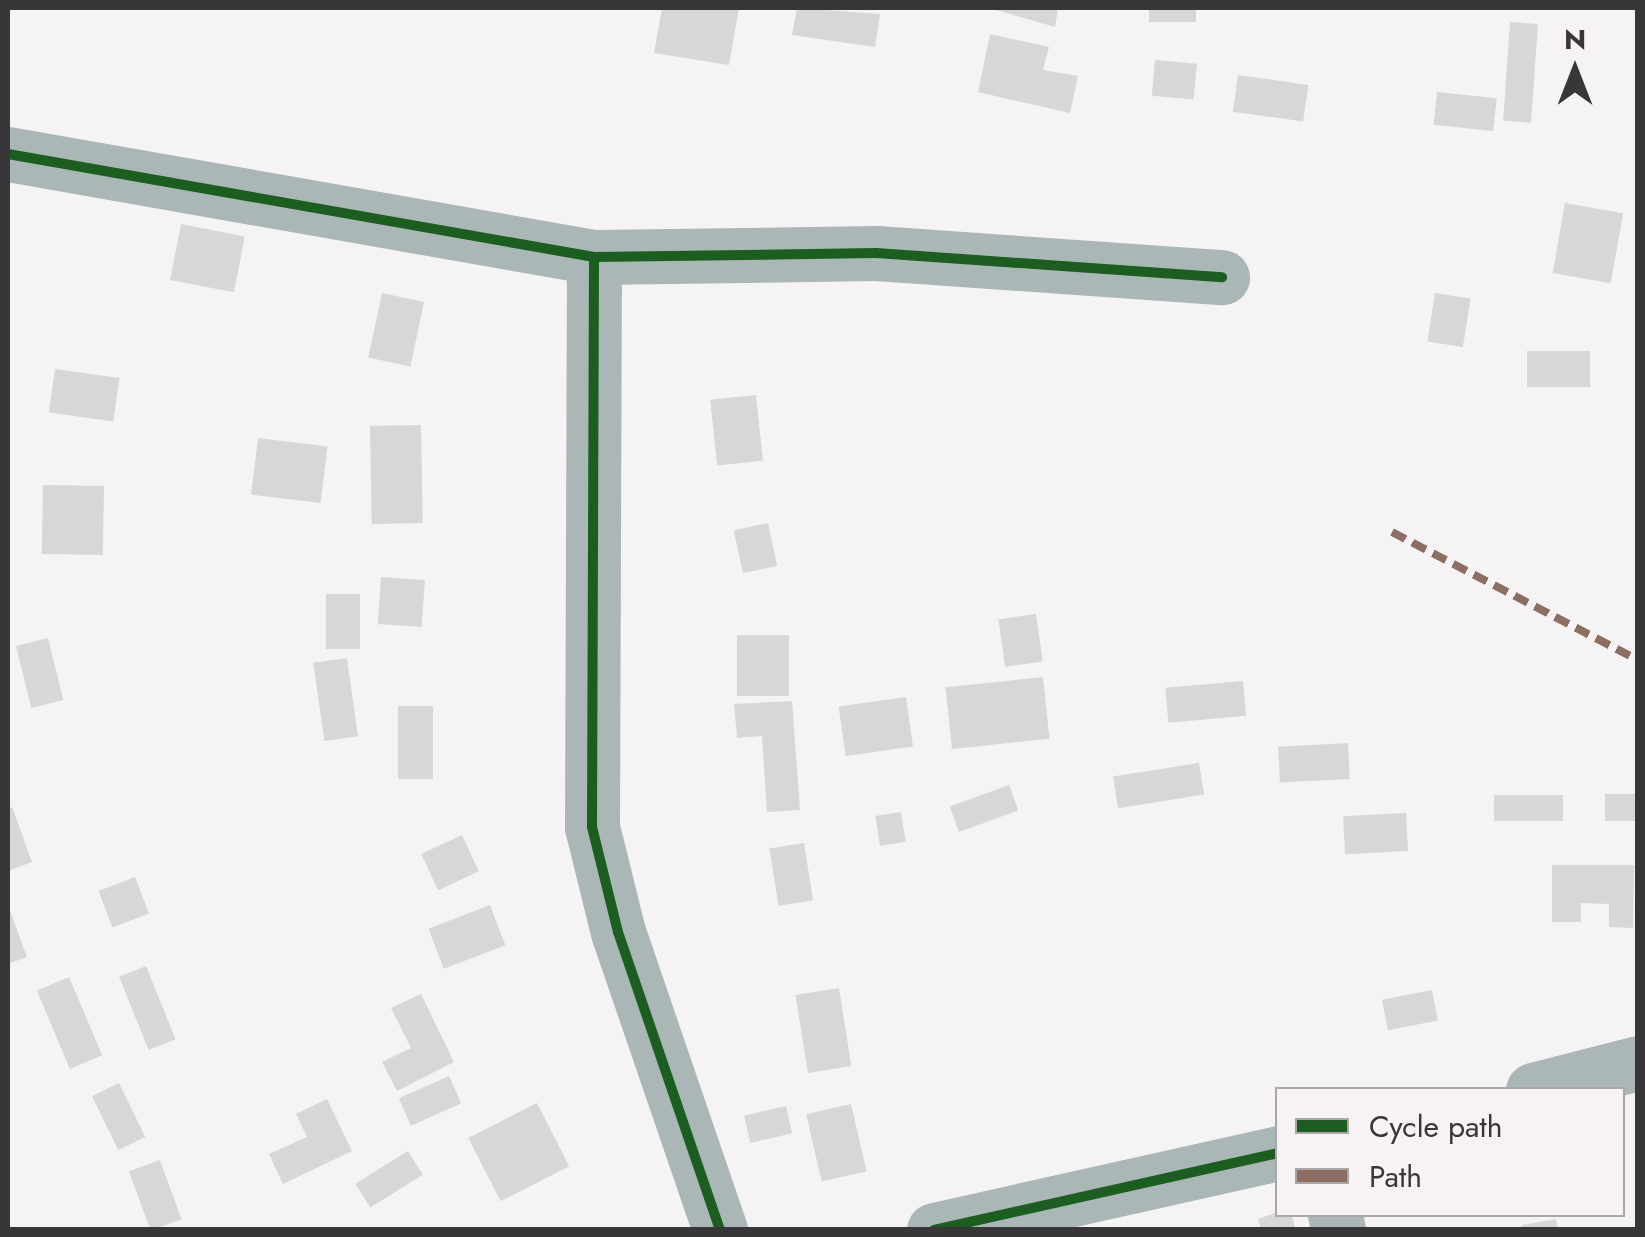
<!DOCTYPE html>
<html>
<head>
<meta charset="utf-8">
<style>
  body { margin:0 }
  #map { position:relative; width:1645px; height:1237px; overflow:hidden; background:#f6f3f5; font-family:Jost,sans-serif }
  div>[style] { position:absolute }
  .building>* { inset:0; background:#d8d6d8; transform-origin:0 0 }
  .minor>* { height:55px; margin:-27.5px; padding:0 27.5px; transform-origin:27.5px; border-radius:27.5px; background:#abb7b7 }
  .tertiary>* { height:55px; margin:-27.5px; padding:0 27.5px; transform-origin:27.5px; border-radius:27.5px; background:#abb7b7 }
  .quiet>* { height:8px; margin-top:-4px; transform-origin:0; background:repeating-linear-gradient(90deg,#8d6e63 0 15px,transparent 0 23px) }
  .cycleway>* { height:10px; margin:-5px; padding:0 5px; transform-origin:5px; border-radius:5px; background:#1b5e20 }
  span { translate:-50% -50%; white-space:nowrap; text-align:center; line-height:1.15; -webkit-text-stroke:9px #f7f2f5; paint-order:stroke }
  .frame { position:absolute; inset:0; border:10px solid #383638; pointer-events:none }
  .legend { position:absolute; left:1275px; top:1087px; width:350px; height:130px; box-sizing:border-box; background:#f7f2f5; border:2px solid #aba7a9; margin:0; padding:12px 18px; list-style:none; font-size:30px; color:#383638 }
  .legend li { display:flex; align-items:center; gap:20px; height:50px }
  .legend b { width:50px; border:2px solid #aba7a9 }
  .north { position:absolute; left:1525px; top:20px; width:100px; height:100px; -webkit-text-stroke:8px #f7f2f5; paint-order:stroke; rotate:0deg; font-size:28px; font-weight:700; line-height:40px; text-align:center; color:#383638 }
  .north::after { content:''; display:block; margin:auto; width:35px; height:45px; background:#383638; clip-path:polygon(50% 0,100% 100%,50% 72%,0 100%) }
</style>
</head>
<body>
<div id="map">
  <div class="building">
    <i style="clip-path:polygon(662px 8px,739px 8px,729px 65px,654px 53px)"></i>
    <i style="clip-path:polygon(797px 8px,880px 14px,875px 47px,792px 35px)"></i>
    <i style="clip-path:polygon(989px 8px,1058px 8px,1055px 27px)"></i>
    <i style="left:1149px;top:8px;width:47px;height:14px"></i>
    <i style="left:1510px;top:22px;width:28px;height:99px;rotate:4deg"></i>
    <i style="clip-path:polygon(990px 34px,1049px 47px,1043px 70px,1078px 76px,1070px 113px,978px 92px)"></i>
    <i style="left:1155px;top:60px;width:42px;height:36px;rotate:5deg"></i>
    <i style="left:1238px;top:75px;width:71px;height:37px;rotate:8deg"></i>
    <i style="left:1437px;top:92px;width:60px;height:33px;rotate:6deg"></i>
    <i style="left:1565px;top:203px;width:59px;height:71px;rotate:10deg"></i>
    <i style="left:181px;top:224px;width:65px;height:57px;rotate:11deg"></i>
    <i style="left:382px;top:293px;width:43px;height:66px;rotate:12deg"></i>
    <i style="left:1435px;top:293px;width:36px;height:49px;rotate:9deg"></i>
    <i style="left:1527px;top:351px;width:63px;height:36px"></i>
    <i style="left:55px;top:369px;width:65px;height:44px;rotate:8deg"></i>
    <i style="left:756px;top:395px;width:66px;height:46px;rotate:84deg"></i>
    <i style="left:421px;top:425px;width:98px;height:51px;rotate:89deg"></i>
    <i style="left:258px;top:438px;width:70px;height:57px;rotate:7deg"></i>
    <i style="left:43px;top:485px;width:61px;height:69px;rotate:1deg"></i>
    <i style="left:768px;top:523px;width:44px;height:35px;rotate:78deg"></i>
    <i style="left:381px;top:577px;width:44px;height:47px;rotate:4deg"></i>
    <i style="left:326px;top:594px;width:34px;height:55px"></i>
    <i style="left:1036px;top:614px;width:48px;height:38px;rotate:82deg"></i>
    <i style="left:737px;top:635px;width:52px;height:61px"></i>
    <i style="left:48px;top:638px;width:64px;height:33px;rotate:76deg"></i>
    <i style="left:347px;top:658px;width:79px;height:34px;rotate:82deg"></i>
    <i style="left:1043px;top:677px;width:62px;height:98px;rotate:84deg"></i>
    <i style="left:1243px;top:681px;width:35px;height:78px;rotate:85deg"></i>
    <i style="left:906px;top:697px;width:50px;height:68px;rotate:82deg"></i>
    <i style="clip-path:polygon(792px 701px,800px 810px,767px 812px,762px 736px,737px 738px,734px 704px)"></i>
    <i style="left:433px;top:706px;width:73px;height:35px;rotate:90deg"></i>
    <i style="left:1348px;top:743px;width:36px;height:70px;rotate:87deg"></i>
    <i style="left:1199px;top:763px;width:32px;height:87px;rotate:81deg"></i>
    <i style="left:1009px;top:785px;width:27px;height:63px;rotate:70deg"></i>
    <i style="left:1605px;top:794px;width:33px;height:27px"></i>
    <i style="left:1494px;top:795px;width:69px;height:26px"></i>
    <i style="clip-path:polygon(12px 807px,32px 862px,8px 871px,8px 809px)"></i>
    <i style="left:901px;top:812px;width:30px;height:26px;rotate:81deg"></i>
    <i style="left:1406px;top:813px;width:38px;height:63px;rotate:87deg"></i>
    <i style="left:462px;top:835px;width:40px;height:45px;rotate:65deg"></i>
    <i style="left:804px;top:843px;width:58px;height:35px;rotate:81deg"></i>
    <i style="clip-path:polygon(1552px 865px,1634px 865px,1633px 928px,1609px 927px,1609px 904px,1581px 903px,1581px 922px,1552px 922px)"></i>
    <i style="left:135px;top:877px;width:39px;height:39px;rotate:69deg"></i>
    <i style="clip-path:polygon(8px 905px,27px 957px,8px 964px)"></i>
    <i style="left:490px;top:905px;width:43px;height:66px;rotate:69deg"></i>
    <i style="left:146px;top:966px;width:79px;height:29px;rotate:68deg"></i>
    <i style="left:69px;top:977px;width:85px;height:35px;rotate:67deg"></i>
    <i style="left:839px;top:988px;width:79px;height:44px;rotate:81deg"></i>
    <i style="left:1432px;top:990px;width:31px;height:51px;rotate:79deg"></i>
    <i style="clip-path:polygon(421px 994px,454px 1062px,397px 1091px,382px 1062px,411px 1048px,391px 1008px)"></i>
    <i style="left:449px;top:1076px;width:30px;height:55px;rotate:66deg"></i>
    <i style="left:119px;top:1083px;width:60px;height:30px;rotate:64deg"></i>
    <i style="clip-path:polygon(327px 1099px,352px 1151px,283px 1184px,269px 1154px,307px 1137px,296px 1114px)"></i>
    <i style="left:537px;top:1103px;width:71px;height:77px;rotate:63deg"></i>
    <i style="left:851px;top:1104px;width:69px;height:46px;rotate:77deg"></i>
    <i style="left:786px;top:1106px;width:28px;height:43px;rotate:77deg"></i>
    <i style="left:408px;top:1151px;width:28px;height:62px;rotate:58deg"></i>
    <i style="left:160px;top:1160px;width:63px;height:33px;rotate:70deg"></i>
    <i style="clip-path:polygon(1278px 1212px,1291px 1214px,1296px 1230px,1261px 1230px,1258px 1219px)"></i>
    <i style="clip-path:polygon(1556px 1219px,1558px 1230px,1523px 1230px,1522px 1225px)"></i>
  </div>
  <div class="minor">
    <i style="left:8px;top:154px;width:595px;rotate:9.97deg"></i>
    <i style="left:594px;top:257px;width:282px;rotate:-0.8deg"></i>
    <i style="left:876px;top:253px;width:347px;rotate:4deg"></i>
    <i style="left:594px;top:257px;width:570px;rotate:90.2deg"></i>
    <i style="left:592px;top:827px;width:108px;rotate:76.1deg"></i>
    <i style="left:618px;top:932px;width:315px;rotate:71.1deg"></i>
    <i style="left:1335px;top:1214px;width:16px;rotate:79deg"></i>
  </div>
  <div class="tertiary">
    <i style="left:1533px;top:1090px;width:108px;rotate:-14.4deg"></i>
    <i style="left:934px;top:1230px;width:353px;rotate:-12.6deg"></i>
  </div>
  <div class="quiet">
    <i style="left:1392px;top:532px;width:277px;rotate:27.5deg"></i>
  </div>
  <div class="cycleway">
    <i style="left:8px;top:154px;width:595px;rotate:9.97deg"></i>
    <i style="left:594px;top:257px;width:282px;rotate:-0.8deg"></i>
    <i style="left:876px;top:253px;width:347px;rotate:4deg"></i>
    <i style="left:594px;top:257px;width:570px;rotate:90.2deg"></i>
    <i style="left:592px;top:827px;width:108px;rotate:76.1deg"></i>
    <i style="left:618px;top:932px;width:315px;rotate:71.1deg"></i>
    <i style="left:934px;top:1230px;width:353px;rotate:-12.6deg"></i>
  </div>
  <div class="frame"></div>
  <ul class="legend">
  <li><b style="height:12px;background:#1b5e20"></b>Cycle path</li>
  <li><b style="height:12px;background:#8d6e63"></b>Path</li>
  </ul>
  <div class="north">N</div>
</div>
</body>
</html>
